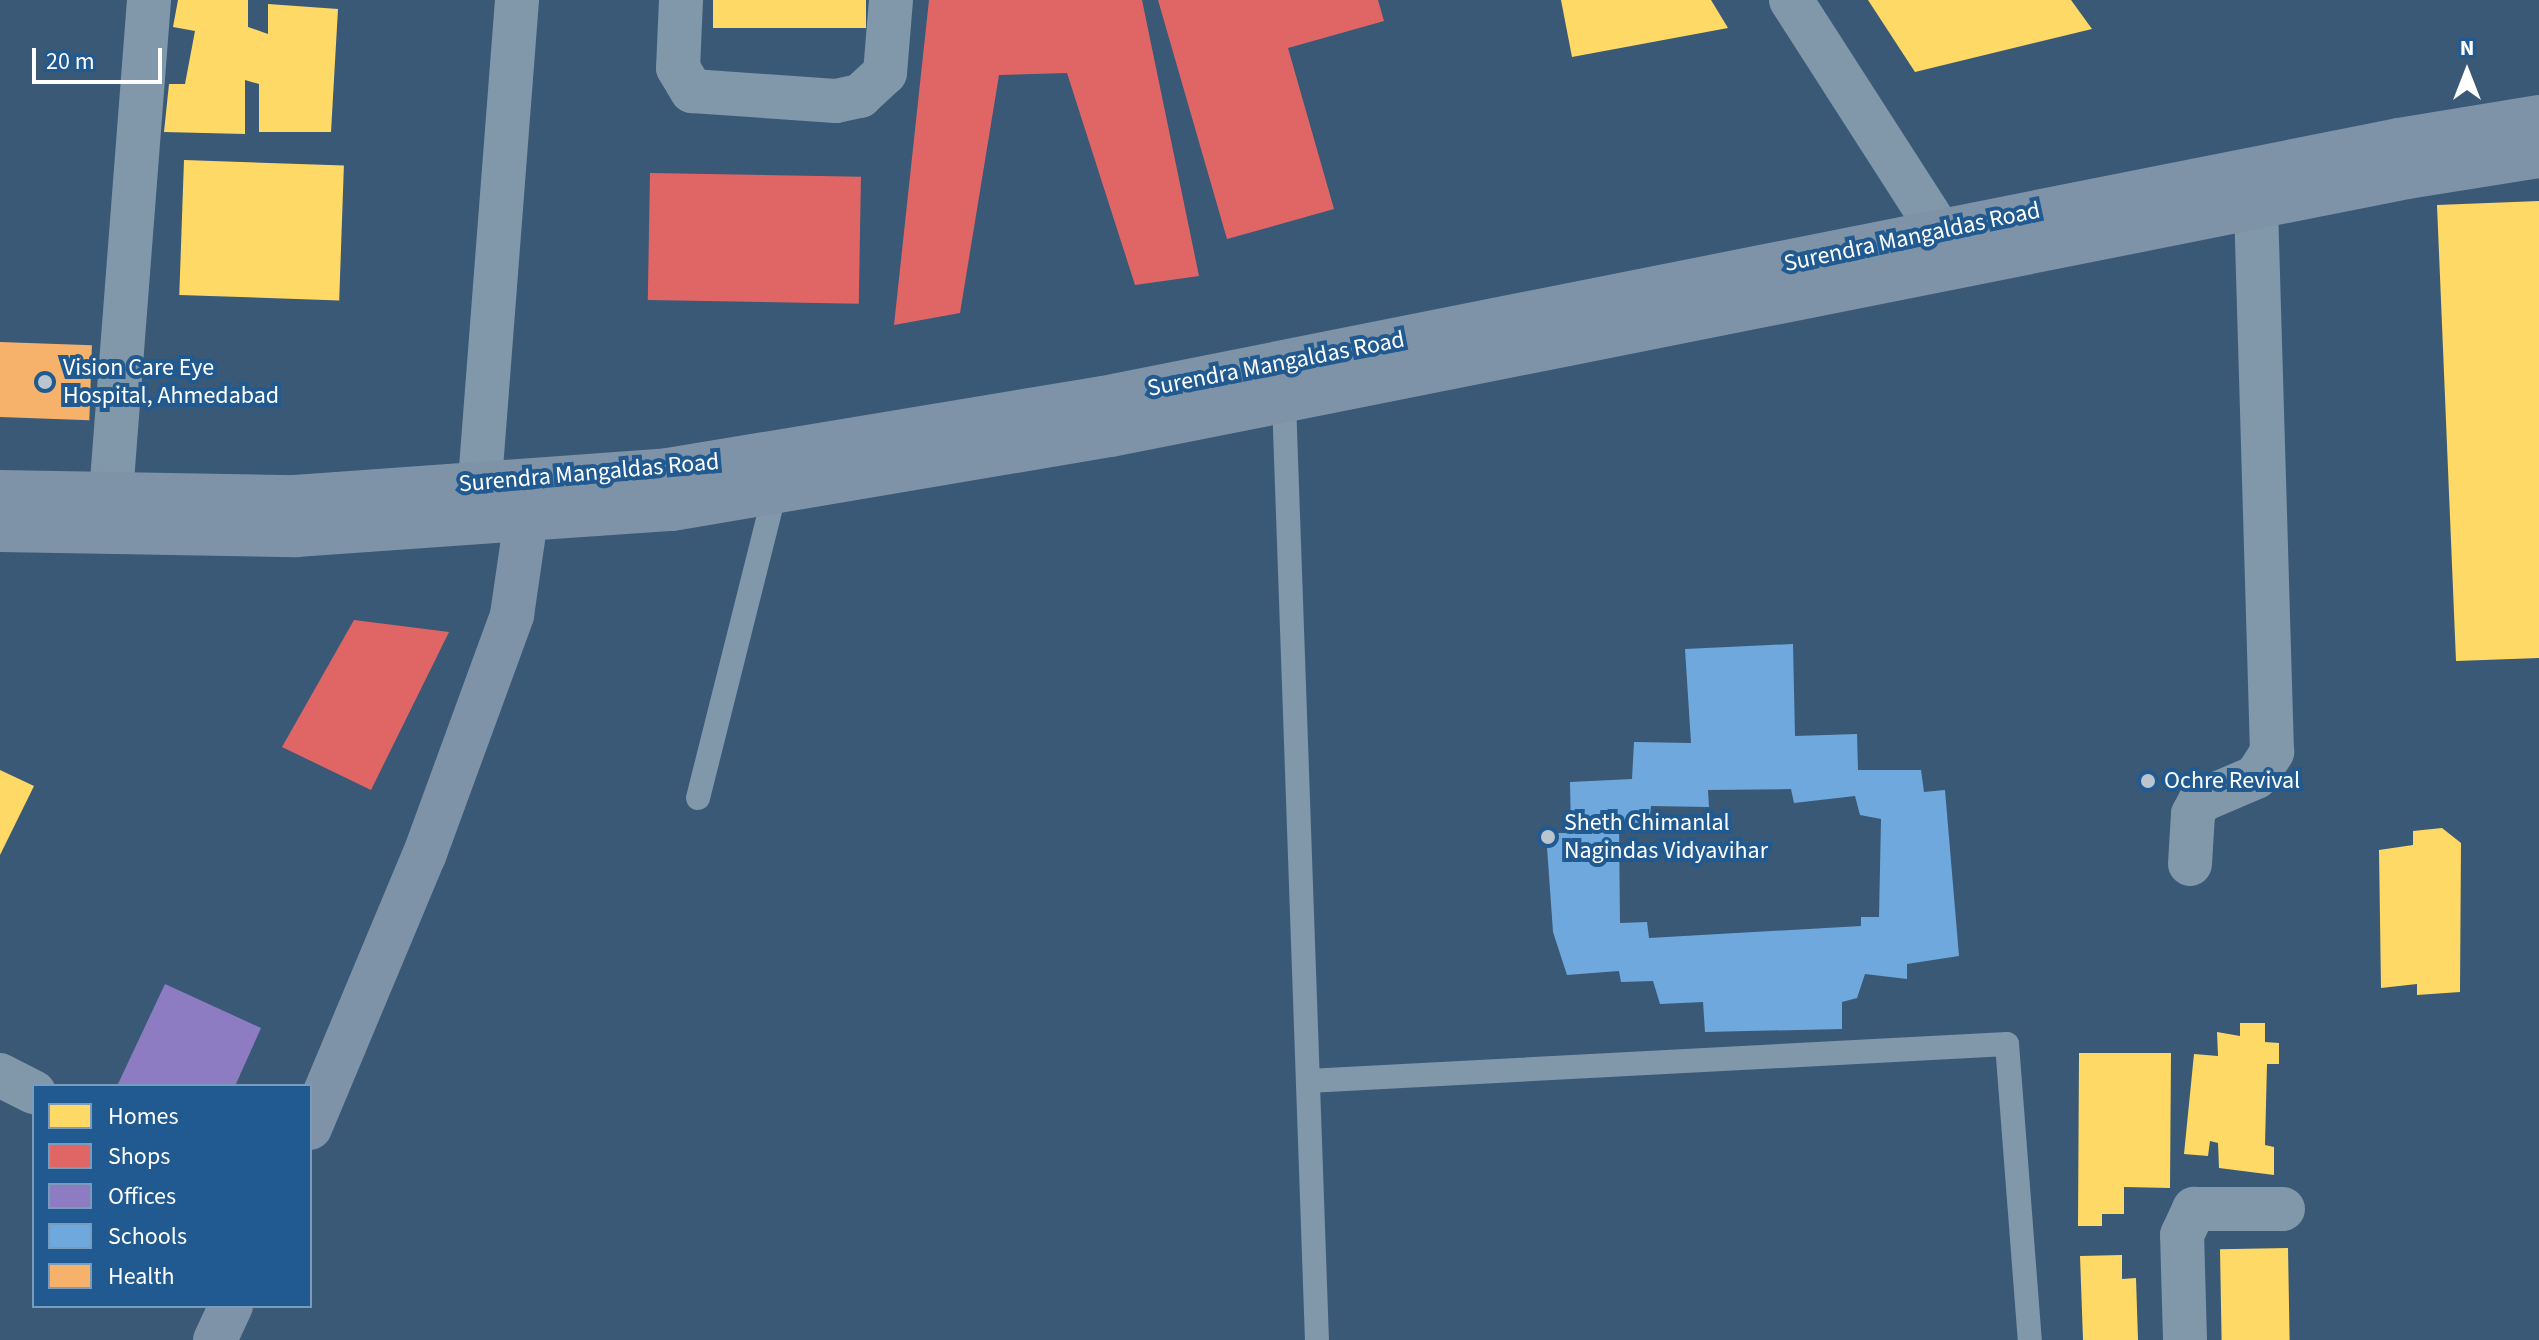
<!DOCTYPE html>
<html>
<head>
<meta charset="utf-8">
<style>
  body { margin:0 }
  #map { position:relative; width:2539px; height:1340px; overflow:hidden; background:#3a5977; font-family:"Source Sans 3",sans-serif }
  div>[style] { position:absolute }
  .homes>* { inset:0; background:#ffd966; transform-origin:0 0 }
  .shops>* { inset:0; background:#e06666; transform-origin:0 0 }
  .offices>* { inset:0; background:#8e7cc3 }
  .schools>* { inset:0; background:#6fa8dc }
  .health>* { inset:0; background:#f6b26b; transform-origin:0 0 }
  .lane>* { height:24px; margin:-12px; padding:0 12px; transform-origin:12px; border-radius:12px; background:#8197aa }
  .street>* { height:44px; margin:-22px; padding:0 22px; transform-origin:22px; border-radius:22px; background:#8197aa }
  .secondary>* { height:44px; margin:-22px; padding:0 22px; transform-origin:22px; border-radius:22px; background:#7e93a7 }
  .dots>* { width:22px; height:22px; translate:-50% -50%; box-sizing:border-box; border:4px solid #215a90; border-radius:50% }
  span { translate:-50% -50%; white-space:nowrap; text-align:center; line-height:1.15; -webkit-text-stroke:8px #215a90; paint-order:stroke }
  .street-label { font-size:24px; color:#fff }
  .poi-label { font-size:24px; color:#fff }
  .left { translate:0 -50%; text-align:left }
  .legend { position:absolute; left:32px; top:1084px; width:280px; height:224px; box-sizing:border-box; background:#215a90; border:2px solid #7a9cbc; margin:0; padding:10px 14px; list-style:none; font-size:24px; color:#fff }
  .legend li { display:flex; align-items:center; gap:16px; height:40px }
  .legend b { width:40px; border:2px solid #7a9cbc }
  .north { position:absolute; left:2427px; top:32px; width:80px; height:80px; -webkit-text-stroke:6px #215a90; paint-order:stroke; rotate:0deg; font-size:22px; font-weight:700; line-height:32px; text-align:center; color:#fff }
  .north::after { content:''; display:block; margin:auto; width:28px; height:36px; background:#fff; clip-path:polygon(50% 0,100% 100%,50% 72%,0 100%) }
  .scale { position:absolute; left:32px; top:48px; width:130px; height:36px; box-sizing:border-box; border:4px solid #fff; border-top:0; padding-left:10px; font-size:24px; line-height:28px; white-space:nowrap; color:#fff; -webkit-text-stroke:6px #215a90; paint-order:stroke }
</style>
</head>
<body>
<div id="map">
  <div class="homes">
    <i style="clip-path:polygon(178px 0,248px 0,248px 27px,268px 34px,268px 4px,338px 9px,331px 132px,259px 132px,259px 84px,245px 80px,245px 134px,164px 132px,169px 84px,185px 84px,195px 31px,173px 27px)"></i>
    <i style="left:713px;top:0;width:153px;height:28px"></i>
    <i style="clip-path:polygon(1561px 0,1711px 0,1728px 28px,1572px 57px)"></i>
    <i style="clip-path:polygon(1868px 0,2071px 0,2092px 29px,1915px 72px)"></i>
    <i style="left:184px;top:160px;width:160px;height:135px;rotate:2deg"></i>
    <i style="clip-path:polygon(2539px 201px,2539px 658px,2456px 661px,2437px 205px)"></i>
    <i style="clip-path:polygon(0 770px,34px 786px,0 855px)"></i>
    <i style="clip-path:polygon(2442px 828px,2461px 843px,2460px 992px,2417px 995px,2417px 984px,2381px 988px,2379px 850px,2413px 845px,2413px 831px)"></i>
    <i style="clip-path:polygon(2240px 1023px,2265px 1023px,2265px 1042px,2279px 1043px,2279px 1064px,2267px 1064px,2265px 1145px,2274px 1147px,2274px 1175px,2219px 1168px,2218px 1143px,2210px 1141px,2208px 1156px,2184px 1154px,2194px 1054px,2218px 1056px,2217px 1032px,2240px 1036px)"></i>
    <i style="clip-path:polygon(2079px 1053px,2171px 1053px,2170px 1188px,2124px 1187px,2124px 1214px,2102px 1214px,2102px 1226px,2078px 1226px)"></i>
    <i style="left:2288px;top:1248px;width:92px;height:68px;rotate:89deg"></i>
    <i style="clip-path:polygon(2122px 1255px,2122px 1279px,2136px 1278px,2138px 1340px,2083px 1340px,2080px 1256px)"></i>
  </div>
  <div class="shops">
    <i style="clip-path:polygon(929px 0,1142px 0,1199px 276px,1135px 285px,1067px 73px,999px 75px,960px 313px,894px 325px)"></i>
    <i style="clip-path:polygon(1158px 0,1378px 0,1384px 21px,1288px 48px,1334px 209px,1227px 239px)"></i>
    <i style="left:650px;top:173px;width:211px;height:127px;rotate:1deg"></i>
    <i style="clip-path:polygon(354px 620px,449px 632px,371px 790px,282px 747px)"></i>
  </div>
  <div class="offices">
    <i style="clip-path:polygon(165px 984px,261px 1028px,235px 1086px,117px 1086px)"></i>
  </div>
  <div class="schools">
    <i style="clip-path:polygon(evenodd,1793px 644px,1795px 736px,1857px 734px,1858px 770px,1921px 770px,1924px 792px,1945px 790px,1959px 956px,1907px 964px,1907px 979px,1865px 974px,1857px 998px,1842px 1002px,1842px 1029px,1705px 1032px,1703px 1002px,1660px 1004px,1653px 981px,1621px 982px,1619px 971px,1567px 975px,1553px 932px,1546px 833px,1571px 833px,1570px 782px,1632px 779px,1634px 742px,1691px 743px,1685px 649px,1793px 644px,1791px 789px,1794px 803px,1855px 796px,1860px 815px,1881px 819px,1879px 917px,1861px 917px,1861px 926px,1649px 938px,1647px 922px,1620px 923px,1619px 824px,1649px 822px,1651px 806px,1709px 807px,1708px 790px,1791px 789px)"></i>
  </div>
  <div class="health">
    <i style="left:0;top:342px;width:92px;height:75px;rotate:2deg"></i>
  </div>
  <div class="lane">
    <i style="left:1284px;top:401px;width:940px;rotate:87.99deg"></i>
    <i style="left:698px;top:798px;width:317px;rotate:-75.9deg"></i>
    <i style="left:1308px;top:1081px;width:700px;rotate:-3.03deg"></i>
    <i style="left:2007px;top:1044px;width:297px;rotate:85.6deg"></i>
  </div>
  <div class="street">
    <i style="left:681px;top:0;width:68px;rotate:92.5deg"></i>
    <i style="left:678px;top:68px;width:27px;rotate:59deg"></i>
    <i style="left:692px;top:91px;width:144px;rotate:4deg"></i>
    <i style="left:836px;top:101px;width:25px;rotate:-12deg"></i>
    <i style="left:860px;top:96px;width:34px;rotate:-43deg"></i>
    <i style="left:885px;top:73px;width:73px;rotate:-85.3deg"></i>
    <i style="left:1791px;top:0;width:276px;rotate:57.3deg"></i>
    <i style="left:111px;top:494px;width:495px;rotate:-85.6deg"></i>
    <i style="left:477px;top:520px;width:522px;rotate:-85.6deg"></i>
    <i style="left:2190px;top:864px;width:50px;rotate:-86.6deg"></i>
    <i style="left:2193px;top:814px;width:15px;rotate:-62deg"></i>
    <i style="left:2200px;top:801px;width:61px;rotate:-23.2deg"></i>
    <i style="left:2256px;top:777px;width:30px;rotate:-57deg"></i>
    <i style="left:2272px;top:752px;width:545px;rotate:-91.68deg"></i>
    <i style="left:0;top:1075px;width:38px;rotate:27deg"></i>
    <i style="left:2185px;top:1340px;width:105px;rotate:-91.6deg"></i>
    <i style="left:2182px;top:1235px;width:29px;rotate:-65deg"></i>
    <i style="left:2194px;top:1209px;width:89px"></i>
  </div>
  <div class="secondary">
    <i style="left:0;top:492px;width:295px;rotate:1deg"></i>
    <i style="left:295px;top:497px;width:374px;rotate:-4.1deg"></i>
    <i style="left:668px;top:470px;width:441px;rotate:-9.4deg"></i>
    <i style="left:1103px;top:398px;width:1321px;rotate:-11.26deg"></i>
    <i style="left:2399px;top:140px;width:142px;rotate:-9.3deg"></i>
    <i style="left:0;top:530px;width:296px;rotate:1deg"></i>
    <i style="left:296px;top:535px;width:377px;rotate:-4deg"></i>
    <i style="left:672px;top:509px;width:445px;rotate:-9.6deg"></i>
    <i style="left:1111px;top:435px;width:1321px;rotate:-11.26deg"></i>
    <i style="left:2407px;top:177px;width:134px;rotate:-9deg"></i>
    <i style="left:310px;top:1128px;width:295px;rotate:-67.3deg"></i>
    <i style="left:424px;top:856px;width:257px;rotate:-69.9deg"></i>
    <i style="left:512px;top:615px;width:97px;rotate:-81.7deg"></i>
    <i style="left:526px;top:519px;width:29px;rotate:-94deg"></i>
    <i style="left:215px;top:1340px;width:38px;rotate:-65deg"></i>
  </div>
  <div class="dots">
    <i style="left:45px;top:382px;background:#bac5cf"></i>
    <i style="left:2148px;top:781px;background:#bac5cf"></i>
    <i style="left:1548px;top:837px;background:#bac5cf"></i>
  </div>
  <div class="street-label">
    <span style="left:1912px;top:237px;rotate:-12deg">Surendra Mangaldas Road</span>
    <span style="left:1276px;top:364px;rotate:-11deg">Surendra Mangaldas Road</span>
    <span style="left:589px;top:473px;rotate:-5deg">Surendra Mangaldas Road</span>
  </div>
  <div class="poi-label">
    <span class="left" style="left:63px;top:382px">Vision Care Eye<br>Hospital, Ahmedabad</span>
    <span class="left" style="left:2164px;top:781px">Ochre Revival</span>
    <span class="left" style="left:1564px;top:837px">Sheth Chimanlal<br>Nagindas Vidyavihar</span>
  </div>
  <ul class="legend">
  <li><b style="height:22px;background:#ffd966"></b>Homes</li>
  <li><b style="height:22px;background:#e06666"></b>Shops</li>
  <li><b style="height:22px;background:#8e7cc3"></b>Offices</li>
  <li><b style="height:22px;background:#6fa8dc"></b>Schools</li>
  <li><b style="height:22px;background:#f6b26b"></b>Health</li>
  </ul>
  <div class="north">N</div>
  <div class="scale">20 m</div>
</div>
</body>
</html>
